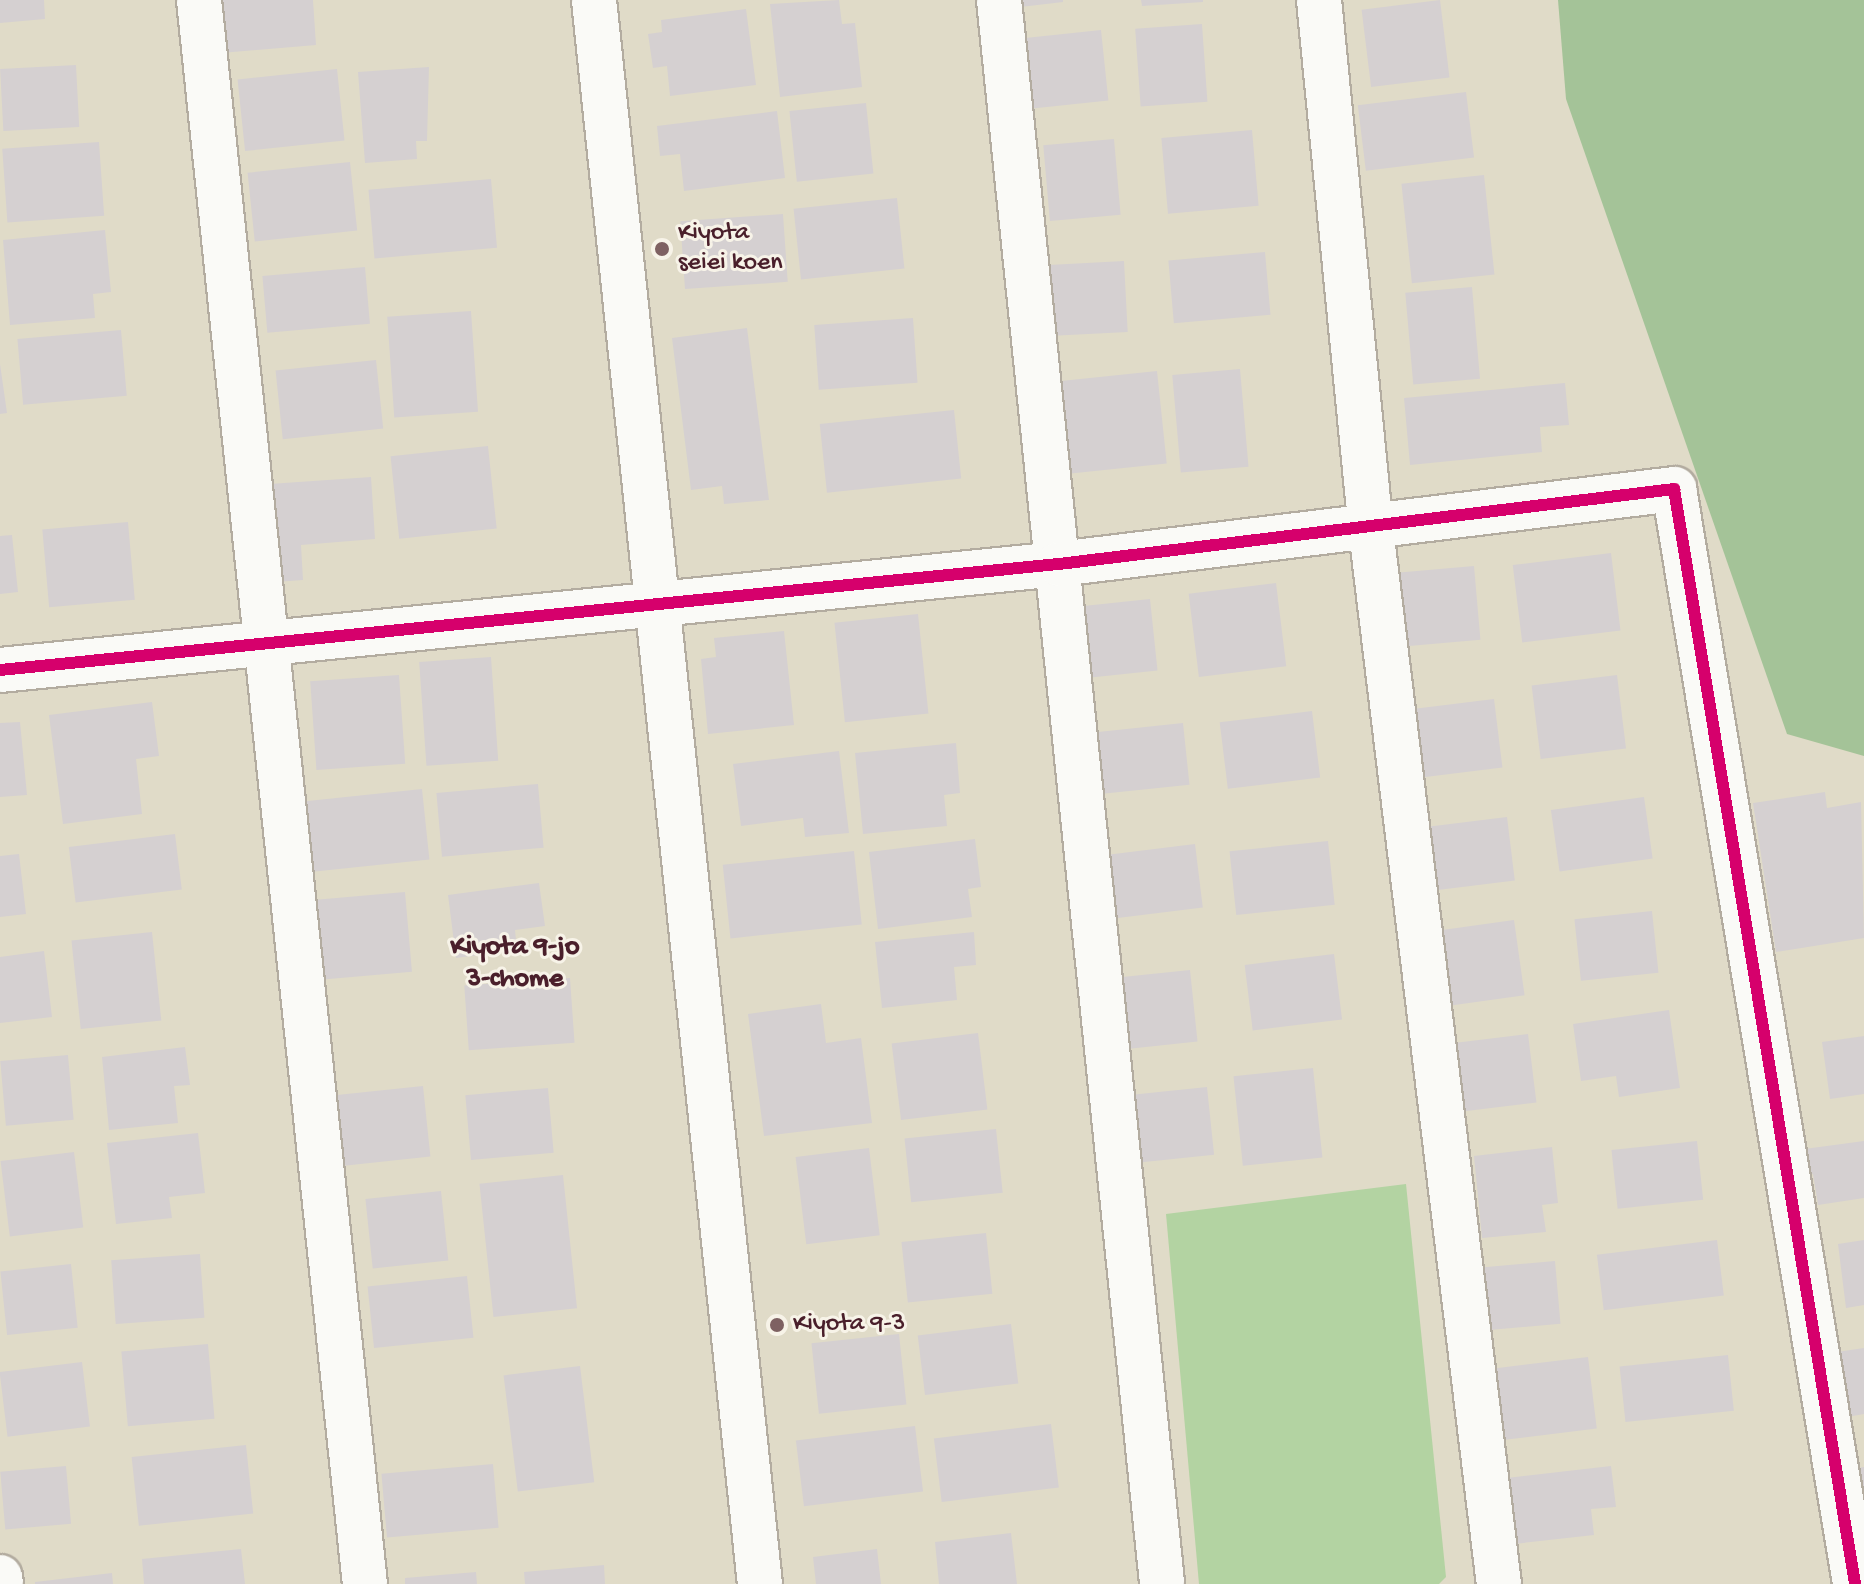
<!DOCTYPE html>
<html>
<head>
<meta charset="utf-8">
<style>
  body { margin:0 }
  #map { position:relative; width:1864px; height:1584px; overflow:hidden; background:#e0dbc8; font-family:"Gochi Hand",sans-serif }
  div>[style] { position:absolute }
  .green>* { inset:0; background:#b3d3a2 }
  .forest>* { inset:0; background:#a4c398 }
  .building>* { inset:0; background:#d5d0d1; transform-origin:0 0 }
  .roads { filter:drop-shadow(2px 0 #b3aca0) drop-shadow(-2px 0 #b3aca0) drop-shadow(0 2px #b3aca0) drop-shadow(0 -2px #b3aca0) }
  .street>* { height:44px; margin:-22px; padding:0 22px; transform-origin:22px; border-radius:22px; background:#fafaf7 }
  .secondary>* { height:44px; margin:-22px; padding:0 22px; transform-origin:22px; border-radius:22px; background:#fafaf7 }
  .cycleway>* { height:12px; margin:-6px; padding:0 6px; transform-origin:6px; border-radius:6px; background:#d6006c }
  .dots>* { width:22px; height:22px; translate:-50% -50%; box-sizing:border-box; border:4px solid #f7f3e8; border-radius:50% }
  span { translate:-50% -50%; white-space:nowrap; text-align:center; line-height:1.15; -webkit-text-stroke:6px #f7f3e8; paint-order:stroke }
  .poi-label { font-size:26px; color:#4a1f2b }
  .left { translate:0 -50%; text-align:left }
  .neighbourhood-label { font-size:28px; color:#4a1f2b; font-weight:700 }
</style>
</head>
<body>
<div id="map">
  <div class="green">
    <i style="clip-path:polygon(1406px 1184px,1446px 1577px,1439px 1584px,1199px 1584px,1166px 1214px)"></i>
  </div>
  <div class="forest">
    <i style="clip-path:polygon(1558px 0,1864px 0,1864px 756px,1787px 734px,1566px 99px)"></i>
  </div>
  <div class="building">
    <i style="clip-path:polygon(0 0,44px 0,45px 19px,0 23px)"></i>
    <i style="clip-path:polygon(216px 0,313px 0,316px 45px,221px 53px)"></i>
    <i style="clip-path:polygon(839px 0,842px 24px,855px 23px,862px 87px,780px 97px,770px 4px)"></i>
    <i style="clip-path:polygon(1001px 0,1063px 0,1063px 2px,1002px 9px)"></i>
    <i style="clip-path:polygon(1141px 0,1203px 0,1203px 2px,1142px 6px)"></i>
    <i style="left:1440px;top:0;width:78px;height:79px;rotate:83deg"></i>
    <i style="clip-path:polygon(746px 9px,756px 85px,670px 96px,667px 66px,653px 68px,648px 34px,662px 32px,661px 20px)"></i>
    <i style="left:1202px;top:24px;width:78px;height:67px;rotate:86deg"></i>
    <i style="left:1101px;top:30px;width:71px;height:98px;rotate:84deg"></i>
    <i style="left:76px;top:65px;width:62px;height:76px;rotate:87deg"></i>
    <i style="clip-path:polygon(429px 67px,427px 141px,416px 141px,417px 159px,365px 163px,358px 72px)"></i>
    <i style="left:337px;top:69px;width:72px;height:100px;rotate:84deg"></i>
    <i style="left:1466px;top:92px;width:66px;height:109px;rotate:83deg"></i>
    <i style="left:866px;top:103px;width:71px;height:77px;rotate:84deg"></i>
    <i style="clip-path:polygon(777px 111px,785px 178px,684px 191px,680px 154px,660px 156px,657px 126px)"></i>
    <i style="left:1252px;top:130px;width:76px;height:91px;rotate:85deg"></i>
    <i style="left:1114px;top:139px;width:76px;height:71px;rotate:85deg"></i>
    <i style="left:99px;top:142px;width:74px;height:97px;rotate:86deg"></i>
    <i style="left:350px;top:162px;width:69px;height:103px;rotate:84deg"></i>
    <i style="left:1484px;top:175px;width:100px;height:83px;rotate:84deg"></i>
    <i style="left:491px;top:179px;width:69px;height:123px;rotate:85deg"></i>
    <i style="left:897px;top:198px;width:71px;height:104px;rotate:84deg"></i>
    <i style="left:783px;top:214px;width:68px;height:103px;rotate:86deg"></i>
    <i style="clip-path:polygon(105px 230px,111px 292px,93px 294px,95px 318px,10px 325px,3px 240px)"></i>
    <i style="left:1265px;top:252px;width:63px;height:97px;rotate:85deg"></i>
    <i style="left:1124px;top:261px;width:71px;height:94px;rotate:87deg"></i>
    <i style="left:365px;top:267px;width:57px;height:103px;rotate:85deg"></i>
    <i style="left:1472px;top:287px;width:92px;height:67px;rotate:85deg"></i>
    <i style="left:471px;top:311px;width:101px;height:84px;rotate:86deg"></i>
    <i style="left:913px;top:318px;width:65px;height:99px;rotate:86deg"></i>
    <i style="clip-path:polygon(747px 328px,769px 500px,724px 504px,722px 486px,691px 490px,672px 338px)"></i>
    <i style="left:121px;top:330px;width:66px;height:104px;rotate:85deg"></i>
    <i style="left:376px;top:360px;width:69px;height:101px;rotate:84deg"></i>
    <i style="clip-path:polygon(0 364px,7px 413px,0 414px)"></i>
    <i style="left:1240px;top:369px;width:98px;height:68px;rotate:85deg"></i>
    <i style="left:1157px;top:371px;width:93px;height:111px;rotate:84deg"></i>
    <i style="clip-path:polygon(1565px 383px,1569px 425px,1540px 427px,1542px 452px,1410px 465px,1404px 398px)"></i>
    <i style="left:954px;top:410px;width:69px;height:135px;rotate:84deg"></i>
    <i style="left:488px;top:446px;width:83px;height:98px;rotate:84deg"></i>
    <i style="clip-path:polygon(371px 477px,375px 539px,301px 545px,303px 580px,262px 583px,255px 485px)"></i>
    <i style="left:128px;top:522px;width:78px;height:86px;rotate:85deg"></i>
    <i style="clip-path:polygon(12px 535px,18px 592px,0 594px,0 536px)"></i>
    <i style="left:1611px;top:553px;width:78px;height:99px;rotate:83deg"></i>
    <i style="left:1474px;top:566px;width:74px;height:86px;rotate:85deg"></i>
    <i style="left:1276px;top:583px;width:84px;height:88px;rotate:83deg"></i>
    <i style="left:1150px;top:599px;width:72px;height:93px;rotate:84deg"></i>
    <i style="left:918px;top:614px;width:100px;height:84px;rotate:84deg"></i>
    <i style="clip-path:polygon(784px 631px,794px 725px,708px 734px,701px 659px,716px 657px,714px 638px)"></i>
    <i style="left:491px;top:657px;width:104px;height:72px;rotate:86deg"></i>
    <i style="left:399px;top:675px;width:89px;height:89px;rotate:86deg"></i>
    <i style="left:1617px;top:675px;width:74px;height:86px;rotate:83deg"></i>
    <i style="left:1494px;top:699px;width:69px;height:100px;rotate:83deg"></i>
    <i style="clip-path:polygon(152px 702px,159px 756px,136px 759px,142px 814px,63px 824px,49px 715px)"></i>
    <i style="left:1312px;top:711px;width:67px;height:93px;rotate:83deg"></i>
    <i style="clip-path:polygon(20px 722px,27px 795px,0 797px,0 723px)"></i>
    <i style="left:1183px;top:723px;width:62px;height:109px;rotate:84deg"></i>
    <i style="clip-path:polygon(956px 743px,960px 793px,944px 795px,947px 826px,863px 834px,855px 753px)"></i>
    <i style="clip-path:polygon(839px 751px,849px 833px,805px 837px,803px 818px,741px 826px,733px 764px)"></i>
    <i style="left:538px;top:784px;width:64px;height:102px;rotate:85deg"></i>
    <i style="left:422px;top:789px;width:71px;height:134px;rotate:84deg"></i>
    <i style="clip-path:polygon(1825px 792px,1827px 808px,1861px 802px,1864px 938px,1776px 952px,1753px 803px)"></i>
    <i style="left:1644px;top:797px;width:62px;height:94px;rotate:82deg"></i>
    <i style="left:1507px;top:817px;width:64px;height:98px;rotate:83deg"></i>
    <i style="left:175px;top:834px;width:56px;height:107px;rotate:83deg"></i>
    <i style="clip-path:polygon(975px 839px,981px 887px,968px 889px,972px 917px,878px 929px,869px 852px)"></i>
    <i style="left:1328px;top:841px;width:64px;height:99px;rotate:84deg"></i>
    <i style="left:1195px;top:844px;width:64px;height:102px;rotate:83deg"></i>
    <i style="left:854px;top:851px;width:74px;height:132px;rotate:84deg"></i>
    <i style="clip-path:polygon(19px 854px,26px 914px,0 917px,0 856px)"></i>
    <i style="clip-path:polygon(539px 883px,545px 926px,515px 930px,517px 950px,456px 958px,448px 895px)"></i>
    <i style="left:405px;top:892px;width:80px;height:92px;rotate:85deg"></i>
    <i style="left:1652px;top:911px;width:62px;height:78px;rotate:84deg"></i>
    <i style="left:1514px;top:920px;width:76px;height:96px;rotate:82deg"></i>
    <i style="left:152px;top:932px;width:89px;height:81px;rotate:84deg"></i>
    <i style="clip-path:polygon(974px 932px,976px 965px,954px 967px,957px 1000px,882px 1008px,875px 942px)"></i>
    <i style="clip-path:polygon(44px 951px,52px 1017px,0 1023px,0 957px)"></i>
    <i style="left:1334px;top:954px;width:66px;height:90px;rotate:83deg"></i>
    <i style="left:1190px;top:970px;width:72px;height:104px;rotate:84deg"></i>
    <i style="left:570px;top:978px;width:65px;height:106px;rotate:86deg"></i>
    <i style="clip-path:polygon(821px 1004px,826px 1043px,861px 1038px,872px 1123px,764px 1136px,748px 1014px)"></i>
    <i style="clip-path:polygon(1669px 1010px,1680px 1088px,1619px 1097px,1616px 1076px,1581px 1081px,1573px 1024px)"></i>
    <i style="left:978px;top:1033px;width:77px;height:87px;rotate:83deg"></i>
    <i style="left:1528px;top:1034px;width:69px;height:91px;rotate:83deg"></i>
    <i style="clip-path:polygon(1864px 1036px,1864px 1094px,1830px 1099px,1822px 1042px)"></i>
    <i style="clip-path:polygon(185px 1047px,190px 1085px,174px 1086px,178px 1123px,109px 1130px,102px 1057px)"></i>
    <i style="left:68px;top:1055px;width:65px;height:68px;rotate:85deg"></i>
    <i style="left:1313px;top:1068px;width:90px;height:80px;rotate:84deg"></i>
    <i style="left:423px;top:1086px;width:71px;height:96px;rotate:84deg"></i>
    <i style="left:1207px;top:1087px;width:68px;height:92px;rotate:84deg"></i>
    <i style="left:548px;top:1088px;width:65px;height:83px;rotate:85deg"></i>
    <i style="left:996px;top:1129px;width:64px;height:92px;rotate:84deg"></i>
    <i style="clip-path:polygon(198px 1133px,205px 1193px,169px 1197px,172px 1218px,116px 1224px,107px 1143px)"></i>
    <i style="left:1697px;top:1141px;width:59px;height:86px;rotate:84deg"></i>
    <i style="clip-path:polygon(1864px 1141px,1864px 1198px,1818px 1205px,1813px 1174px,1801px 1176px,1797px 1150px)"></i>
    <i style="clip-path:polygon(1552px 1147px,1558px 1203px,1542px 1205px,1546px 1232px,1482px 1238px,1474px 1156px)"></i>
    <i style="left:869px;top:1148px;width:88px;height:74px;rotate:83deg"></i>
    <i style="left:74px;top:1152px;width:76px;height:74px;rotate:83deg"></i>
    <i style="left:563px;top:1175px;width:134px;height:84px;rotate:84deg"></i>
    <i style="left:441px;top:1191px;width:70px;height:76px;rotate:84deg"></i>
    <i style="left:986px;top:1233px;width:61px;height:85px;rotate:84deg"></i>
    <i style="left:1717px;top:1240px;width:56px;height:121px;rotate:83deg"></i>
    <i style="clip-path:polygon(1864px 1240px,1864px 1305px,1846px 1308px,1838px 1244px)"></i>
    <i style="left:200px;top:1254px;width:64px;height:89px;rotate:86deg"></i>
    <i style="left:1555px;top:1261px;width:63px;height:97px;rotate:85deg"></i>
    <i style="left:71px;top:1264px;width:64px;height:71px;rotate:84deg"></i>
    <i style="left:467px;top:1276px;width:62px;height:100px;rotate:84deg"></i>
    <i style="left:1011px;top:1324px;width:60px;height:94px;rotate:83deg"></i>
    <i style="left:899px;top:1334px;width:71px;height:88px;rotate:84deg"></i>
    <i style="left:208px;top:1344px;width:75px;height:87px;rotate:85deg"></i>
    <i style="clip-path:polygon(1864px 1348px,1864px 1414px,1847px 1417px,1837px 1352px)"></i>
    <i style="left:1728px;top:1355px;width:56px;height:109px;rotate:84deg"></i>
    <i style="left:1588px;top:1357px;width:72px;height:119px;rotate:83deg"></i>
    <i style="left:82px;top:1362px;width:65px;height:83px;rotate:83deg"></i>
    <i style="left:580px;top:1366px;width:117px;height:77px;rotate:83deg"></i>
    <i style="left:1051px;top:1424px;width:64px;height:118px;rotate:83deg"></i>
    <i style="left:915px;top:1426px;width:66px;height:120px;rotate:83deg"></i>
    <i style="left:246px;top:1445px;width:69px;height:115px;rotate:84deg"></i>
    <i style="left:493px;top:1464px;width:64px;height:112px;rotate:85deg"></i>
    <i style="left:66px;top:1466px;width:58px;height:66px;rotate:85deg"></i>
    <i style="clip-path:polygon(1611px 1466px,1616px 1507px,1591px 1509px,1594px 1535px,1505px 1545px,1498px 1479px)"></i>
    <i style="clip-path:polygon(1864px 1467px,1864px 1492px,1863px 1493px,1858px 1468px)"></i>
    <i style="clip-path:polygon(1011px 1533px,1017px 1584px,939px 1584px,935px 1542px)"></i>
    <i style="clip-path:polygon(241px 1549px,245px 1584px,144px 1584px,142px 1559px)"></i>
    <i style="clip-path:polygon(877px 1549px,881px 1584px,816px 1584px,813px 1557px)"></i>
    <i style="clip-path:polygon(604px 1565px,605px 1584px,525px 1584px,524px 1572px)"></i>
    <i style="clip-path:polygon(476px 1572px,477px 1584px,405px 1584px,405px 1578px)"></i>
    <i style="clip-path:polygon(112px 1573px,113px 1584px,35px 1584px,35px 1582px)"></i>
  </div>
  <div class="roads">
    <div class="street">
      <i style="left:199px;top:0;width:1593px;rotate:84.02deg"></i>
      <i style="left:999px;top:0;width:1592px;rotate:84.12deg"></i>
      <i style="left:1319px;top:0;width:533px;rotate:84.4deg"></i>
      <i style="left:1371px;top:530px;width:1062px;rotate:83.08deg"></i>
      <i style="left:0;top:670px;width:1064px;rotate:-5.72deg"></i>
      <i style="left:1059px;top:564px;width:620px;rotate:-6.95deg"></i>
      <i style="left:1674px;top:489px;width:1110px;rotate:80.61deg"></i>
      <i style="left:0;top:1577px;width:7px;rotate:82deg"></i>
    </div>
    <div class="secondary">
      <i style="left:594px;top:0;width:1593px;rotate:84.02deg"></i>
    </div>
  </div>
  <div class="cycleway">
    <i style="left:0;top:670px;width:1064px;rotate:-5.72deg"></i>
    <i style="left:1059px;top:564px;width:620px;rotate:-6.95deg"></i>
    <i style="left:1674px;top:489px;width:1110px;rotate:80.61deg"></i>
  </div>
  <div class="dots">
    <i style="left:662px;top:249px;background:#7e6162"></i>
    <i style="left:777px;top:1325px;background:#7e6162"></i>
  </div>
  <div class="poi-label">
    <span class="left" style="left:678px;top:249px">Kiyota<br>seiei koen</span>
    <span class="left" style="left:793px;top:1325px">Kiyota 9-3</span>
  </div>
  <div class="neighbourhood-label">
    <span style="left:515px;top:964px">Kiyota 9-jo<br>3-chome</span>
  </div>
</div>
</body>
</html>
